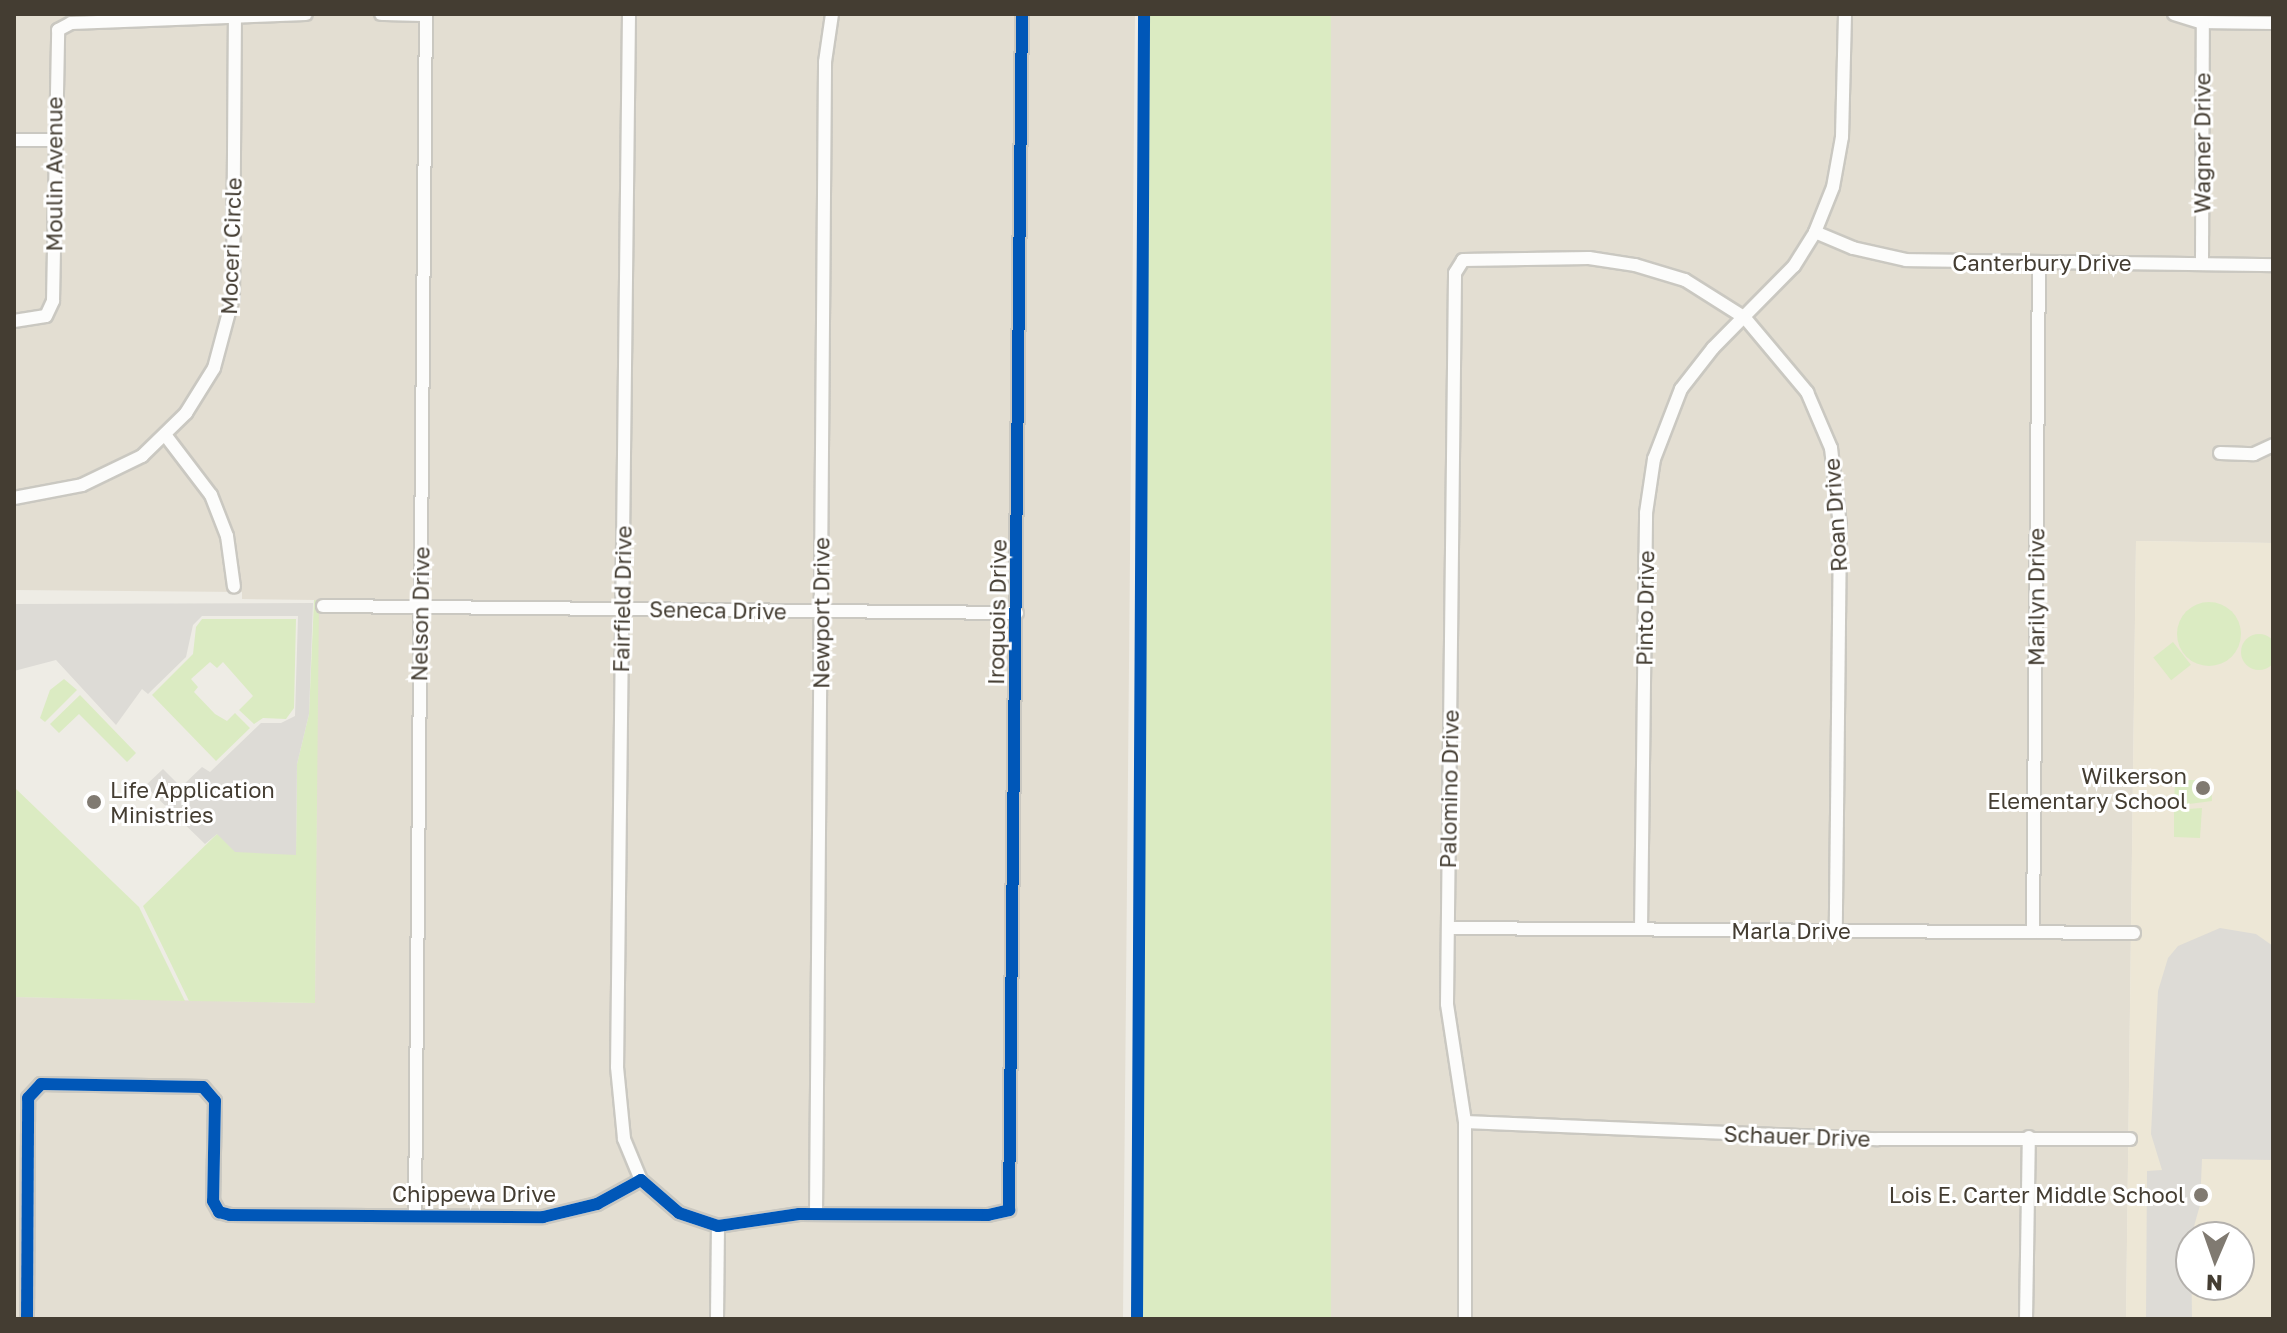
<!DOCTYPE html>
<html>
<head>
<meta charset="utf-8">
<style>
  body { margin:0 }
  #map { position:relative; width:2287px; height:1333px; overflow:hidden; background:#eeece5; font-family:"Golos Text",sans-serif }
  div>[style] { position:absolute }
  .residential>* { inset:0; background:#e3ded2 }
  .education>* { inset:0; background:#ede7d6 }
  .green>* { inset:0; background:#dbebc2; transform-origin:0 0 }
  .round { border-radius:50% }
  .parking>* { inset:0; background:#dddbd6 }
  .roads { filter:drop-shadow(2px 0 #cac8c1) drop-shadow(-2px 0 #cac8c1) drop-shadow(0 2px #cac8c1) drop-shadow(0 -2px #cac8c1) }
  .street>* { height:12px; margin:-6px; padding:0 6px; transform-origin:6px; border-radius:6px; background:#fcfcfb }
  .cycleway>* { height:12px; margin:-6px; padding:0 6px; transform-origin:6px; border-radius:6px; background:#0057b8 }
  .dots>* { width:22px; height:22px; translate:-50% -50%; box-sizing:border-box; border:4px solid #fff; border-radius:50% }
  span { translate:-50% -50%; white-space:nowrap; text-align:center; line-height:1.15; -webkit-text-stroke:6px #fff; paint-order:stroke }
  .street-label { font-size:22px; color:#443d32 }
  .poi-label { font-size:22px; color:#443d32 }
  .right { translate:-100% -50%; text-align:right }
  .left { translate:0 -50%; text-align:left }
  .frame { position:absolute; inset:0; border:16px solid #443d32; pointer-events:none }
  .north { position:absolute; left:2175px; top:1221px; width:80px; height:80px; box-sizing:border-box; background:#fff; border:2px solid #b4b1ad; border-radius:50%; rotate:182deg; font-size:22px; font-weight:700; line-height:32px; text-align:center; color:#443d32 }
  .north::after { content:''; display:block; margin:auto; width:28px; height:36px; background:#807a71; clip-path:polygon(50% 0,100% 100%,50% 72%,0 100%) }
</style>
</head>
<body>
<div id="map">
  <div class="residential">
    <i style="clip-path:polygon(14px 14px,1135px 14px,1123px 1319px,14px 1319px,14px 997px,315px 1003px,318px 600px,242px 599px,242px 592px,14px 590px)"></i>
    <i style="clip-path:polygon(1331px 14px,2273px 14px,2273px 543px,2136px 541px,2126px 1319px,1322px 1319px)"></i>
  </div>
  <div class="education">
    <i style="clip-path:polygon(evenodd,2136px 541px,2273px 543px,2273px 1319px,2126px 1319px,2136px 541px,2191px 1237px,2239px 1237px,2239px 1285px,2191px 1285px,2191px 1237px)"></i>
  </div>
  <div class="green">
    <i style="left:1142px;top:14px;width:189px;height:1305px"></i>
    <i style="clip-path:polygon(314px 600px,319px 600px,315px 1003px,189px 1001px,143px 906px,217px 834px,296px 854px,297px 764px,309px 714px)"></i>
    <i class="round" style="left:2177px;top:602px;width:64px;height:64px"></i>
    <i style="clip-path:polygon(202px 619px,296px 619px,294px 708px,286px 719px,263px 718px,254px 724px,239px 710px,253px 696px,223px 662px,217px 668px,210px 662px,191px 679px,198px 687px,194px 692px,215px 714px,227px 721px,235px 713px,250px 728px,216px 761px,152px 695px,193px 654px,196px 627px)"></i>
    <i class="round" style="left:2241px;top:634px;width:36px;height:36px"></i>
    <i style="left:2173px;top:642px;width:29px;height:25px;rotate:52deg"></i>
    <i style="clip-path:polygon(64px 679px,77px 690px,45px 722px,40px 718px,50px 690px)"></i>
    <i style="clip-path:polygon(80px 695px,136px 753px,127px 762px,79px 714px,59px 733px,50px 724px)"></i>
    <i style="clip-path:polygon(2175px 780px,2211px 780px,2212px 801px,2174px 806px)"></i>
    <i style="clip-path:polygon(14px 787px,139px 907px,185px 1001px,14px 997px)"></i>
    <i style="clip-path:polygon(2202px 808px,2200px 838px,2174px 837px,2174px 810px)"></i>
  </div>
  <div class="parking">
    <i style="clip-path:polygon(313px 603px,309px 714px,297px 764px,296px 855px,235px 852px,217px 834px,205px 844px,145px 786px,163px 769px,181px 787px,202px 767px,210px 772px,261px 723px,281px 723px,295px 716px,298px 616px,202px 616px,193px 625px,186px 657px,148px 694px,142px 689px,116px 725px,56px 660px,14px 671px,14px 604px)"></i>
    <i style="clip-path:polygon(2220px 928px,2256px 934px,2273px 946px,2273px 1160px,2202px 1159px,2200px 1205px,2191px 1237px,2192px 1319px,2146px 1319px,2147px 1171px,2162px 1170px,2151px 1134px,2158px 991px,2168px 958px,2178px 946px)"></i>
  </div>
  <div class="roads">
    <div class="street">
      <i style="left:381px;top:14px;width:45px;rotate:1.3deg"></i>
      <i style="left:629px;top:14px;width:1053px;rotate:90.65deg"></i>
      <i style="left:617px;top:1067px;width:72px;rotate:84.4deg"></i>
      <i style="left:624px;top:1139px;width:44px;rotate:67.5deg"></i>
      <i style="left:2174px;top:14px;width:27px;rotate:17deg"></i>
      <i style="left:2200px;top:22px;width:73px;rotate:0.8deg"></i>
      <i style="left:14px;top:140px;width:40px"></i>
      <i style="left:1815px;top:232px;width:41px;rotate:22.8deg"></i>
      <i style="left:1853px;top:248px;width:54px;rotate:12.8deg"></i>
      <i style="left:1906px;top:260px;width:367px;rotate:0.8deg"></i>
      <i style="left:2202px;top:264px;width:241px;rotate:-89.8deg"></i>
      <i style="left:14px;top:321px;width:32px;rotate:-9deg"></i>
      <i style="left:46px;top:316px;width:17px;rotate:-65deg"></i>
      <i style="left:53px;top:301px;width:271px;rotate:-88.9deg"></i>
      <i style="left:58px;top:30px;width:15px;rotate:-28deg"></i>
      <i style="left:71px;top:23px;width:235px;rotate:-2.2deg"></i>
      <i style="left:166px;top:436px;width:74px;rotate:52.7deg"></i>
      <i style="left:211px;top:495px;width:44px;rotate:68.7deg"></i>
      <i style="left:227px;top:536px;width:51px;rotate:82.2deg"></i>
      <i style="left:2220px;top:453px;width:34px;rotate:2deg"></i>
      <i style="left:2254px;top:454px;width:21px;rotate:-25deg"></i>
      <i style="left:14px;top:498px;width:69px;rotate:-10.8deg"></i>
      <i style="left:82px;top:485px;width:67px;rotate:-25.8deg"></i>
      <i style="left:142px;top:456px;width:62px;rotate:-44.3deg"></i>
      <i style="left:186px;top:413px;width:53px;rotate:-58.1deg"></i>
      <i style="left:214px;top:368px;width:73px;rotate:-75deg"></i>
      <i style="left:233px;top:297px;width:283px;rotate:-89.6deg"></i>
      <i style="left:323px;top:606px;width:694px;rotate:0.58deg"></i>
      <i style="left:1448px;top:928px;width:686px;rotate:0.42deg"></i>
      <i style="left:1641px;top:929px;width:416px;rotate:-89.3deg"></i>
      <i style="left:1646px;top:513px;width:55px;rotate:-81.6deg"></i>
      <i style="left:1654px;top:459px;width:75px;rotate:-68.9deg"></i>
      <i style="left:1681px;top:389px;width:52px;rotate:-52deg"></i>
      <i style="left:1713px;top:348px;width:115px;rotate:-45.4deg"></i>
      <i style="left:1794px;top:266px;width:40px;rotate:-58deg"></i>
      <i style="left:1815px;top:232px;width:48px;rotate:-68.2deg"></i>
      <i style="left:1833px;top:187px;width:51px;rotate:-79.8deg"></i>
      <i style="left:1842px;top:137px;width:123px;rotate:-88.6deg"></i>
      <i style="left:2033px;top:932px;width:670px;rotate:-89.49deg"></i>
      <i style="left:1465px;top:1122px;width:413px;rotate:2.4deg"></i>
      <i style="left:1878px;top:1139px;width:252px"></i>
      <i style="left:816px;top:1214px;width:1152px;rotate:-89.55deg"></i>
      <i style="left:825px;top:62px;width:49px;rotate:-81.7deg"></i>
      <i style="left:415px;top:1215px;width:1201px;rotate:-89.48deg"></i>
      <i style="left:27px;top:1319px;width:221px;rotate:-89.7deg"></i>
      <i style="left:28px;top:1098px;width:19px;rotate:-47deg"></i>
      <i style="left:41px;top:1084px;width:162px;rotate:1.1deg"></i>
      <i style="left:203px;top:1087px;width:18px;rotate:49deg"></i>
      <i style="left:215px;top:1101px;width:100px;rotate:91.1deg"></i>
      <i style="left:213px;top:1201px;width:13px;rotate:61deg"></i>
      <i style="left:219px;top:1212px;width:11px;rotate:15deg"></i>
      <i style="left:230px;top:1215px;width:313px;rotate:0.4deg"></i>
      <i style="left:543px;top:1217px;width:56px;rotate:-13.5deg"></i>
      <i style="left:597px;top:1204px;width:50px;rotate:-28.6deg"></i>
      <i style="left:641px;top:1180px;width:50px;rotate:41deg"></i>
      <i style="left:679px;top:1213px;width:41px;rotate:18.4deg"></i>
      <i style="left:718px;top:1226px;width:82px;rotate:-8.4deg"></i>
      <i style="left:799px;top:1214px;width:189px;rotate:0.3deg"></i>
      <i style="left:988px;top:1215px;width:22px;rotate:-13deg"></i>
      <i style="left:1009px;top:1210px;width:1196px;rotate:-89.38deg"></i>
      <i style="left:717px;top:1319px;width:93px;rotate:-89.4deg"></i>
      <i style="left:1465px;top:1319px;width:197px;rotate:-90deg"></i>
      <i style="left:1465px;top:1122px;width:119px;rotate:-98.7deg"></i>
      <i style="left:1447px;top:1004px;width:731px;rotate:-89.37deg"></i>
      <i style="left:1455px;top:273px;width:15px;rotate:-58deg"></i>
      <i style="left:1463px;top:260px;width:126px;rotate:-0.9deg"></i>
      <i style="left:1589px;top:258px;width:47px;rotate:8.7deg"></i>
      <i style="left:1635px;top:265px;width:52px;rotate:16.7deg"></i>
      <i style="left:1685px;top:280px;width:71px;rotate:32.3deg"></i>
      <i style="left:1745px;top:318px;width:97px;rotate:50deg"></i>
      <i style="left:1807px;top:392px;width:61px;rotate:66.8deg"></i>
      <i style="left:1831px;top:448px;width:79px;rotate:83.4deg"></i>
      <i style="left:1840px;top:526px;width:405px;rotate:90.6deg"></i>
      <i style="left:2026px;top:1319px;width:182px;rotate:-89.1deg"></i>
    </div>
  </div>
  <div class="cycleway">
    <i style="left:27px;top:1319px;width:221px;rotate:-89.7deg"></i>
    <i style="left:28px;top:1098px;width:19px;rotate:-47deg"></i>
    <i style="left:41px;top:1084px;width:162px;rotate:1.1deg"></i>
    <i style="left:203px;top:1087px;width:18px;rotate:49deg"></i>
    <i style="left:215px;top:1101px;width:100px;rotate:91.1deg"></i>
    <i style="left:213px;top:1201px;width:13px;rotate:61deg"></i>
    <i style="left:219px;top:1212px;width:11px;rotate:15deg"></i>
    <i style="left:230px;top:1215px;width:313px;rotate:0.4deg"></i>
    <i style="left:543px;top:1217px;width:56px;rotate:-13.5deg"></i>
    <i style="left:597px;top:1204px;width:50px;rotate:-28.6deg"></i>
    <i style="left:641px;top:1180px;width:50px;rotate:41deg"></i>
    <i style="left:679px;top:1213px;width:41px;rotate:18.4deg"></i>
    <i style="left:718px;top:1226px;width:82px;rotate:-8.4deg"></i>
    <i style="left:799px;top:1214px;width:189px;rotate:0.3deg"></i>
    <i style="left:988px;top:1215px;width:22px;rotate:-13deg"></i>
    <i style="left:1009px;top:1210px;width:1196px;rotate:-89.38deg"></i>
    <i style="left:1137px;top:1319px;width:1305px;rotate:-89.69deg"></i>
  </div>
  <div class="dots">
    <i style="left:2203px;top:788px;background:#807a71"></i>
    <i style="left:94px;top:802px;background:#807a71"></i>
    <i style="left:2201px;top:1195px;background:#807a71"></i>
  </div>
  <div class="street-label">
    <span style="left:2202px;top:143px;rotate:-90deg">Wagner Drive</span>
    <span style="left:54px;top:174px;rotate:-90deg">Moulin Avenue</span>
    <span style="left:231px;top:246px;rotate:-88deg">Moceri Circle</span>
    <span style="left:2042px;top:263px">Canterbury Drive</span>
    <span style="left:1835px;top:515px;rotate:-94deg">Roan Drive</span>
    <span style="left:2036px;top:597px;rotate:-90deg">Marilyn Drive</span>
    <span style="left:622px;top:599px;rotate:-89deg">Fairfield Drive</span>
    <span style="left:1645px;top:608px;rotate:-89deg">Pinto Drive</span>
    <span style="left:718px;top:610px;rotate:1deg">Seneca Drive</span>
    <span style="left:997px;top:612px;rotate:-89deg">Iroquois Drive</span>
    <span style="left:821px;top:613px;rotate:-90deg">Newport Drive</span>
    <span style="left:420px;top:614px;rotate:-89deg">Nelson Drive</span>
    <span style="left:1449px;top:789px;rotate:-89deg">Palomino Drive</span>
    <span style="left:1791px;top:931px">Marla Drive</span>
    <span style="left:1797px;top:1136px;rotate:2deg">Schauer Drive</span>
    <span style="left:474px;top:1194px">Chippewa Drive</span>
  </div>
  <div class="poi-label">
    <span class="right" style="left:2187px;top:788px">Wilkerson<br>Elementary School</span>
    <span class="left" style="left:110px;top:802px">Life Application<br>Ministries</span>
    <span class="right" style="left:2185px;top:1195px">Lois E. Carter Middle School</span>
  </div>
  <div class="frame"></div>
  <div class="north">N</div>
</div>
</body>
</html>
